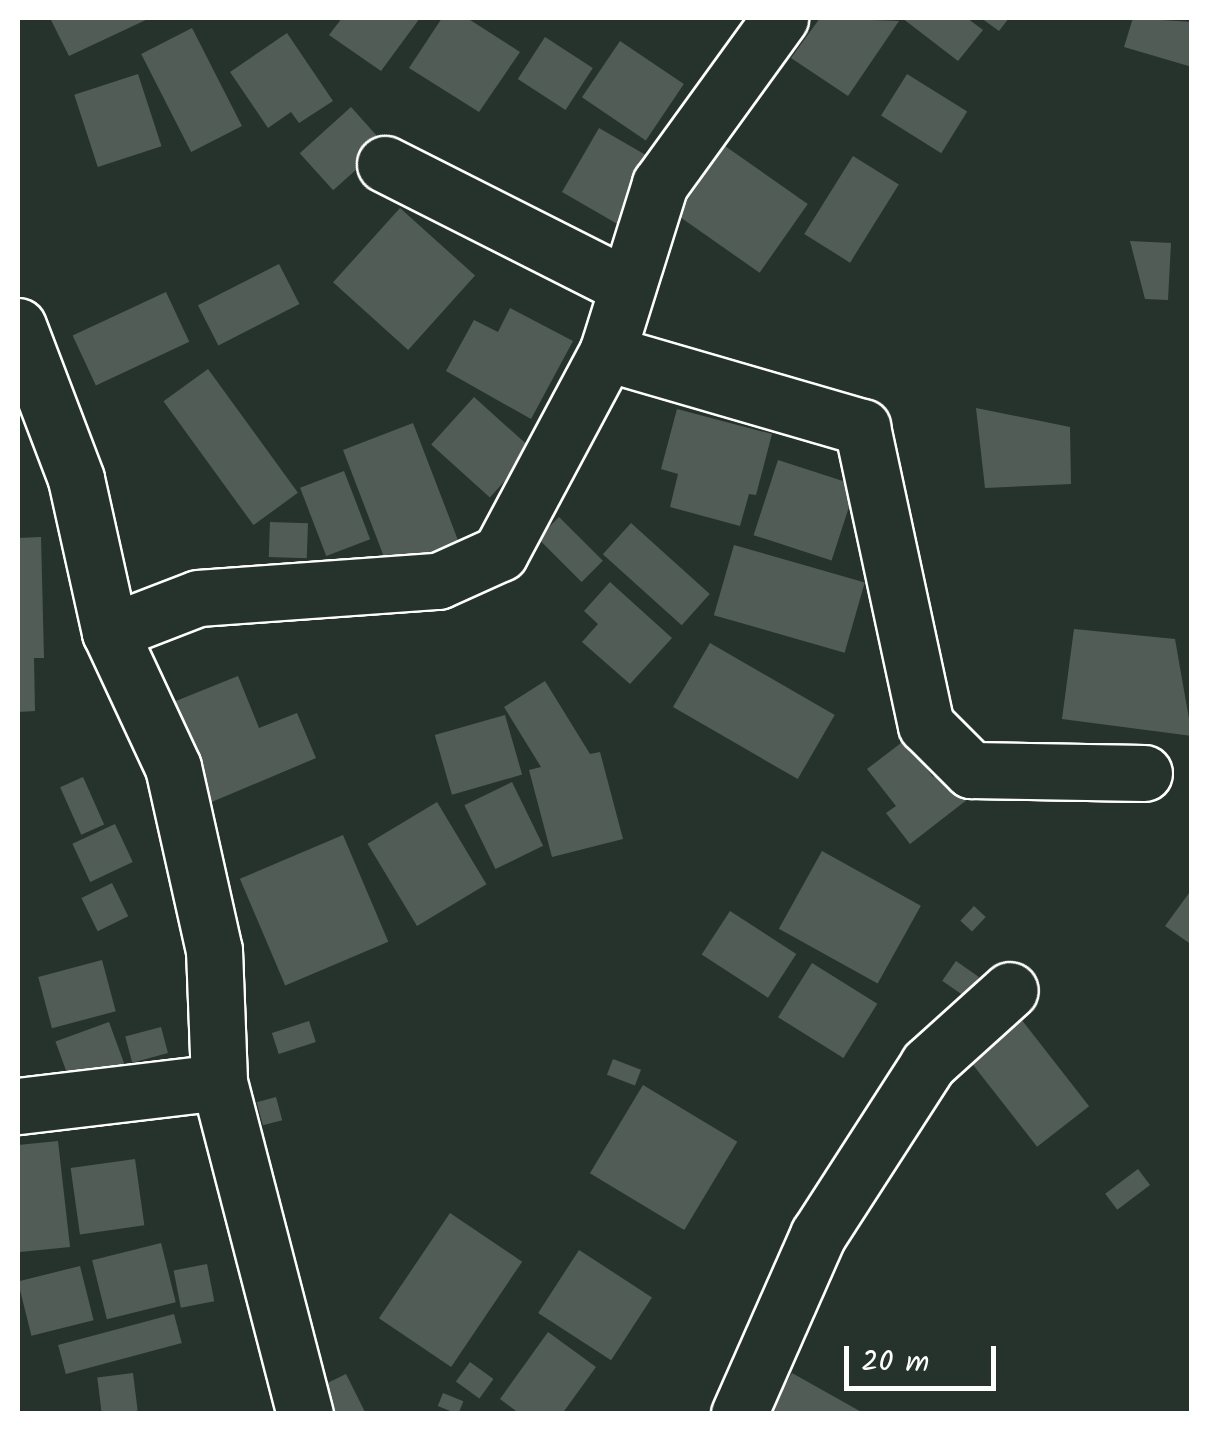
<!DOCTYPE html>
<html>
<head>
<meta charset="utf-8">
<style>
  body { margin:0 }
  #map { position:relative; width:1209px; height:1431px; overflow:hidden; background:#26332d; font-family:Kalam,sans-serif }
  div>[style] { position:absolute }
  .building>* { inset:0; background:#515c57; transform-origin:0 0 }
  .roads { filter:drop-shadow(2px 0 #fff) drop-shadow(-2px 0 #fff) drop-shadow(0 2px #fff) drop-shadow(0 -2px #fff) }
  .minor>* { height:55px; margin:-27.5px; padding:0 27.5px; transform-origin:27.5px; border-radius:27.5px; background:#26332d }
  span { translate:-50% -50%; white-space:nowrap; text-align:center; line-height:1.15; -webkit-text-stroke:9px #26332d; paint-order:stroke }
  .frame { position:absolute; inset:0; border:20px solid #fff; pointer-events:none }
  .scale { position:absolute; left:844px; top:1346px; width:152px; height:45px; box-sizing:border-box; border:5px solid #fff; border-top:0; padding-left:12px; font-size:30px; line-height:35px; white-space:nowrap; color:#fff; -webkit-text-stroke:8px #26332d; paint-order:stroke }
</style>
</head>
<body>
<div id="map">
  <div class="building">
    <i style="clip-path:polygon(50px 18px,150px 18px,69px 56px)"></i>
    <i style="clip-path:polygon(342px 18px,420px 18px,381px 71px,329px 35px)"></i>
    <i style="clip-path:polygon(442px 18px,467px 18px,520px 52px,479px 112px,409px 68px)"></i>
    <i style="clip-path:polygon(820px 18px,899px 21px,848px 96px,791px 58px)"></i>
    <i style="clip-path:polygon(902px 18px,967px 18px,983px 30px,958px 61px)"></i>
    <i style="clip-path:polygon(981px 18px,1009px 18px,999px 31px)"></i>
    <i style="clip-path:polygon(1133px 18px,1192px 22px,1192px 67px,1124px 47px)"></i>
    <i style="left:192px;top:28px;width:110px;height:57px;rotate:63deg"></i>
    <i style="clip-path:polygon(287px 33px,333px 101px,299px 123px,291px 112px,268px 128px,230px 72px)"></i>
    <i style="left:545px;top:37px;width:57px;height:50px;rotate:33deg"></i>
    <i style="left:620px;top:41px;width:77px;height:68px;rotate:34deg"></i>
    <i style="left:138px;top:74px;width:76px;height:67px;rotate:72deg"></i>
    <i style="left:907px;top:74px;width:71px;height:49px;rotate:32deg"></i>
    <i style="left:351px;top:107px;width:50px;height:69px;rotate:48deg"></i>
    <i style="left:599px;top:128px;width:67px;height:74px;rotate:30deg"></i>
    <i style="left:725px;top:146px;width:101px;height:84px;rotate:35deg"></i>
    <i style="left:853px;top:156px;width:54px;height:92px;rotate:32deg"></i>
    <i style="left:400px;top:208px;width:101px;height:100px;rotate:42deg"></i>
    <i style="clip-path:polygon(1130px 241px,1171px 243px,1168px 300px,1145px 299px)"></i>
    <i style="left:279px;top:264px;width:45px;height:91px;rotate:63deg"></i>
    <i style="left:166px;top:292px;width:55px;height:103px;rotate:65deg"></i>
    <i style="clip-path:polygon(510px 308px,573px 341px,531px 419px,446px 371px,474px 320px,498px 332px)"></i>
    <i style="left:208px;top:369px;width:153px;height:55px;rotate:54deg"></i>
    <i style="left:474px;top:397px;width:79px;height:64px;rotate:42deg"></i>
    <i style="clip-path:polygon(976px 408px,1070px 427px,1071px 484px,985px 488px)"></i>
    <i style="clip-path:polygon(677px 409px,772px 434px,756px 495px,749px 494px,740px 526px,670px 507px,678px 474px,661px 469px)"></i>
    <i style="left:413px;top:423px;width:128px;height:75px;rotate:69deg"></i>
    <i style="left:778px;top:460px;width:82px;height:79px;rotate:18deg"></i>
    <i style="left:344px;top:471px;width:73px;height:47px;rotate:69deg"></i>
    <i style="left:559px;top:517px;width:62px;height:30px;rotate:45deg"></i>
    <i style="left:270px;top:522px;width:38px;height:35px;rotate:2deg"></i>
    <i style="left:631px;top:523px;width:106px;height:42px;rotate:42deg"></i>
    <i style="clip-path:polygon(41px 537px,44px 658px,34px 658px,35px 711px,18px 712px,18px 538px)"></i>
    <i style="left:734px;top:545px;width:136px;height:73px;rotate:16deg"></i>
    <i style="clip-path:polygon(610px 582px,672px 638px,630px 684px,582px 642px,598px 624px,584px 611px)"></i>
    <i style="clip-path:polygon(1074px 629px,1175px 639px,1192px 736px,1062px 719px)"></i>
    <i style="left:710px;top:643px;width:144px;height:74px;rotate:30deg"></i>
    <i style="clip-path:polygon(238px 676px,259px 728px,297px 713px,316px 758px,207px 804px,166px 705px)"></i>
    <i style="clip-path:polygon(545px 681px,590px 754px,600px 752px,623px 839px,552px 857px,529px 770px,541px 767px,504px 707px)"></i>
    <i style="left:505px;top:715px;width:62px;height:73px;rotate:74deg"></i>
    <i style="clip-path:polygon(905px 740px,933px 777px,944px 769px,968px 799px,910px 844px,886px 813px,896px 806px,867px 769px)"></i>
    <i style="left:83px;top:777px;width:52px;height:25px;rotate:66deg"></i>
    <i style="left:512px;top:782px;width:71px;height:53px;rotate:64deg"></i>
    <i style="left:437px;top:802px;width:96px;height:81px;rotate:59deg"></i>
    <i style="left:115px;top:824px;width:42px;height:47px;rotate:65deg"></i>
    <i style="left:343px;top:835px;width:116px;height:112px;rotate:67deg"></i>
    <i style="left:822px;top:851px;width:113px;height:89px;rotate:29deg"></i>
    <i style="left:112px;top:883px;width:37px;height:34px;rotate:64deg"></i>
    <i style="clip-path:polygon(1192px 889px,1192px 945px,1165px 926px)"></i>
    <i style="left:974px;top:906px;width:16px;height:20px;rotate:43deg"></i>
    <i style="left:730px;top:911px;width:79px;height:52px;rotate:33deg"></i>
    <i style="left:102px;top:960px;width:53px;height:66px;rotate:75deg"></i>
    <i style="left:956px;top:961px;width:28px;height:24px;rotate:35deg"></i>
    <i style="left:812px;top:963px;width:77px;height:64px;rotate:32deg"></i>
    <i style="left:1014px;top:1010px;width:122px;height:66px;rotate:52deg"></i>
    <i style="left:309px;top:1021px;width:22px;height:39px;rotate:72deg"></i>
    <i style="left:109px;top:1022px;width:45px;height:57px;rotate:70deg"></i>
    <i style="left:161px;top:1027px;width:27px;height:37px;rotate:75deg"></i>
    <i style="left:613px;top:1059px;width:30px;height:17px;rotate:21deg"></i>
    <i style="left:643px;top:1085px;width:110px;height:103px;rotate:31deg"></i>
    <i style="left:276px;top:1097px;width:24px;height:20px;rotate:75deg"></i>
    <i style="clip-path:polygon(58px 1141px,70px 1247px,20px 1252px,18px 1145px)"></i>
    <i style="left:135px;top:1159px;width:67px;height:65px;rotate:82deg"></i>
    <i style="left:1138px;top:1169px;width:20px;height:41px;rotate:53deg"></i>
    <i style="left:450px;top:1213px;width:87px;height:127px;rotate:34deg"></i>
    <i style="left:161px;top:1243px;width:61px;height:71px;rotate:76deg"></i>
    <i style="left:579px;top:1250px;width:87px;height:75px;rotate:33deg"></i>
    <i style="left:207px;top:1264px;width:38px;height:34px;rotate:79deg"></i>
    <i style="left:80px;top:1266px;width:56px;height:64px;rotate:76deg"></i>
    <i style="left:174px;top:1314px;width:30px;height:120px;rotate:75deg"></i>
    <i style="clip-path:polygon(548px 1332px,596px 1367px,562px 1414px,520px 1414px,500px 1399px)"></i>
    <i style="left:470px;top:1362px;width:29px;height:24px;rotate:36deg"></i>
    <i style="left:133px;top:1373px;width:38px;height:36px;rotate:83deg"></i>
    <i style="clip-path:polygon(792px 1373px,865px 1414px,769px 1414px)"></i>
    <i style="clip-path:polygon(346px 1374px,366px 1414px,332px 1414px,319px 1387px)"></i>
    <i style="left:443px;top:1393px;width:22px;height:14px;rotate:22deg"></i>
  </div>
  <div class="roads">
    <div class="minor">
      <i style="left:385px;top:164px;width:271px;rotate:26.8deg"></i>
      <i style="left:18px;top:326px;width:164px;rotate:69.2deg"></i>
      <i style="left:76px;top:479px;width:157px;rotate:77.5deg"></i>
      <i style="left:110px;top:632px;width:149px;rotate:65deg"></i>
      <i style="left:173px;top:767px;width:188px;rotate:77.4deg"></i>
      <i style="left:214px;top:950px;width:132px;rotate:87.8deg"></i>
      <i style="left:219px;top:1082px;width:343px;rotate:75.5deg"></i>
      <i style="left:607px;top:353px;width:266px;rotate:16.2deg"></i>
      <i style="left:862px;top:427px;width:305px;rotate:77.9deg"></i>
      <i style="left:926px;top:725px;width:64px;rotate:45deg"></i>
      <i style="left:971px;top:770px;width:173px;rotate:1deg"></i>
      <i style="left:110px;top:632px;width:94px;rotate:-21.1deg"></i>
      <i style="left:198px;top:598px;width:241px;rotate:-4.1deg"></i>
      <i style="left:438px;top:581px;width:68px;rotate:-24.3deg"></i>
      <i style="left:500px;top:553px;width:227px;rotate:-61.9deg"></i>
      <i style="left:607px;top:353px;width:177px;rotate:-72.6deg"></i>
      <i style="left:660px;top:184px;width:205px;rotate:-54.1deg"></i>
      <i style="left:18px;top:1106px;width:202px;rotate:-6.8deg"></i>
      <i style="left:739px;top:1414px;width:196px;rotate:-66.2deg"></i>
      <i style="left:818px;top:1235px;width:203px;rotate:-57.2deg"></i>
      <i style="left:928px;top:1064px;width:110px;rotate:-42.1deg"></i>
    </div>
  </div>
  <div class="frame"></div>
  <div class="scale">20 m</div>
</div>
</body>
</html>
